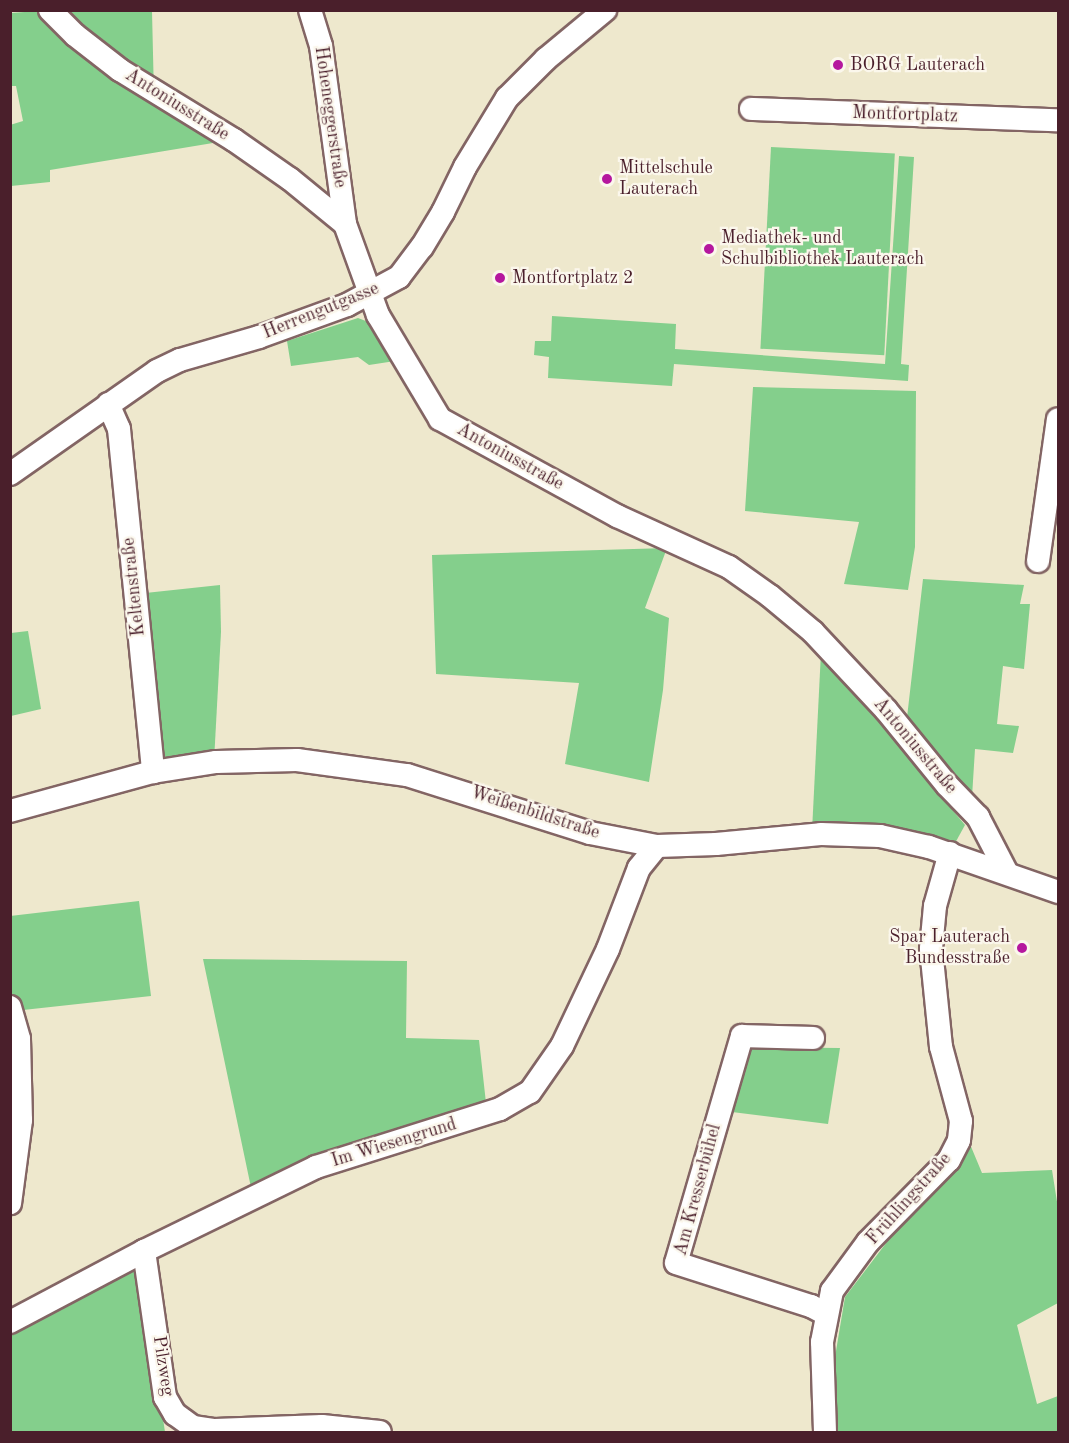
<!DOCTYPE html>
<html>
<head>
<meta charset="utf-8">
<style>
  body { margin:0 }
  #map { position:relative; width:1069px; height:1443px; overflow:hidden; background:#eee8cd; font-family:"Old Standard TT",serif }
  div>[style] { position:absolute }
  .green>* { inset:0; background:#84cf8c; transform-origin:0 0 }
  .roads { filter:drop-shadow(2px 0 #836564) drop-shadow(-2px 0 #836564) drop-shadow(0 2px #836564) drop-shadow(0 -2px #836564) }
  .street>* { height:22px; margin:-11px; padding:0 11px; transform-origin:11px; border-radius:11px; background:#fff }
  .dots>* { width:16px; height:16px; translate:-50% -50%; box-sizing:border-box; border:3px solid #fbf7ec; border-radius:50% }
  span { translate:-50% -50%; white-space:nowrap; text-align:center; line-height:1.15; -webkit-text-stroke:4.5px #fbf7ec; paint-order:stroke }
  .poi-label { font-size:18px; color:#4a1f2b }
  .left { translate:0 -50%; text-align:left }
  .right { translate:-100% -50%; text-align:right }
  .street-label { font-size:18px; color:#4a1f2b }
  .frame { position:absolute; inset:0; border:12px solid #4a1f2b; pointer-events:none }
</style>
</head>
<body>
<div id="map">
  <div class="green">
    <i style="clip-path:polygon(51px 10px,152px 11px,154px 96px,225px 141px,50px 170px,50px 182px,11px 186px,10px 125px,23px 121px,16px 86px,11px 86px,11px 13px)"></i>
    <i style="left:771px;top:147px;width:124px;height:202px;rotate:3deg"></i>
    <i style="clip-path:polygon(899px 156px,914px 157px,901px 364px,909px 365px,908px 381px,674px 364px,672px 386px,548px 378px,549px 357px,534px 355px,535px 341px,551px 341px,552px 316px,676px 324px,675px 349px,885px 364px)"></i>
    <i style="clip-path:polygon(358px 318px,371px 323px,395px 361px,369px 365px,358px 357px,291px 366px,287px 341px)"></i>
    <i style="clip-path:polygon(753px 387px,916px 391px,915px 547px,908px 590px,844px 584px,859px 522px,745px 511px)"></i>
    <i style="clip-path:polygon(667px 548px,645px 608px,669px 618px,663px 690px,649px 782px,565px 764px,579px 683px,436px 674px,432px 555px)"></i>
    <i style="clip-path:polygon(923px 579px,1024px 585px,1020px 604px,1030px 604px,1024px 669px,1003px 666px,997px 724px,1019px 726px,1013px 753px,975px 749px,972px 797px,906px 726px)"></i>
    <i style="clip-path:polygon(220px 585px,221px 632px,214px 761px,154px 770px,136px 594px)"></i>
    <i style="clip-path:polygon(28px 631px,41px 709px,11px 716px,11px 633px)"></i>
    <i style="clip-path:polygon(821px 652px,965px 825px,954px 845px,812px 831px)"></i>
    <i style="clip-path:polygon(139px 901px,151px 996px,14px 1011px,10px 1000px,10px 916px)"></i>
    <i style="clip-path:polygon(203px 959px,407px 961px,406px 1038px,479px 1040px,487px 1112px,253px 1197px)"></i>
    <i style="clip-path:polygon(748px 1047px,840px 1048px,828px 1124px,732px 1112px)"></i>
    <i style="clip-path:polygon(967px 1137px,982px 1173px,1052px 1170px,1058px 1208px,1058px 1303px,1017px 1325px,1037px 1404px,1058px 1396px,1058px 1432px,836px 1432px,835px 1357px,845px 1297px)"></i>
    <i style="clip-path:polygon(139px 1259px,165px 1432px,11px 1432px,11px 1326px)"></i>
  </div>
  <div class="roads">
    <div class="street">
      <i style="left:50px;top:10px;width:35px;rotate:45deg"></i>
      <i style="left:75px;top:35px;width:57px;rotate:37.9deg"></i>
      <i style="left:120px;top:70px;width:134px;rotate:31.6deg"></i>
      <i style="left:234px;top:140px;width:68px;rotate:34.9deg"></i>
      <i style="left:290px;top:179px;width:71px;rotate:39.3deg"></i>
      <i style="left:345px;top:224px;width:97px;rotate:70.1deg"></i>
      <i style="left:378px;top:315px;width:121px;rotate:59.2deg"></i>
      <i style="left:440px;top:419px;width:202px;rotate:28.7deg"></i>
      <i style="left:617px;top:516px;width:123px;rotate:24.5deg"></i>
      <i style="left:729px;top:567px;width:50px;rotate:35.3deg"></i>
      <i style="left:770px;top:596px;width:56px;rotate:39.9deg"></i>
      <i style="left:813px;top:632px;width:107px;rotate:46.9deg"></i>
      <i style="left:886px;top:710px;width:97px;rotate:50.9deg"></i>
      <i style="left:947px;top:785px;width:45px;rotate:45.9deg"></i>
      <i style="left:978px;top:817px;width:63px;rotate:62.6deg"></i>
      <i style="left:310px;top:10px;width:38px;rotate:73deg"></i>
      <i style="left:321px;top:46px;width:180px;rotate:82.3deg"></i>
      <i style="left:751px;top:109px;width:307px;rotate:2.1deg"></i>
      <i style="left:108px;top:404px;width:27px;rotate:66deg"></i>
      <i style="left:119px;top:429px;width:345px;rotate:84.3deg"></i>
      <i style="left:10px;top:474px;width:179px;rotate:-35deg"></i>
      <i style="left:157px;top:371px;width:25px;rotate:-26deg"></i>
      <i style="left:180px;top:360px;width:82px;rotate:-16.2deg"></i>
      <i style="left:259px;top:337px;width:94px;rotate:-20deg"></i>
      <i style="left:347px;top:305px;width:59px;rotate:-28.3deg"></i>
      <i style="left:399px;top:277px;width:38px;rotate:-53deg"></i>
      <i style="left:422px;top:247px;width:41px;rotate:-59deg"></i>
      <i style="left:443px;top:212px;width:50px;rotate:-63.9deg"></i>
      <i style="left:465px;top:167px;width:81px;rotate:-58.7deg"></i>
      <i style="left:507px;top:98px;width:55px;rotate:-45deg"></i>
      <i style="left:546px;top:59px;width:77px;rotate:-39.7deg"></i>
      <i style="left:1038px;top:561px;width:143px;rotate:-82deg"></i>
      <i style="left:10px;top:811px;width:148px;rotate:-15.3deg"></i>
      <i style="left:153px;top:772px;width:64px;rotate:-9deg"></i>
      <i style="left:216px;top:762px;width:81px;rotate:-1.4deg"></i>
      <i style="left:297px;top:760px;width:111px;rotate:7.8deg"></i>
      <i style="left:407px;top:775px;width:192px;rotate:17.6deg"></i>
      <i style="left:590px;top:833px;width:68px;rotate:11deg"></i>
      <i style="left:657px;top:846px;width:59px;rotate:-1.9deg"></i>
      <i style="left:716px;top:844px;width:105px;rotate:-5.4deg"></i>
      <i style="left:821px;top:834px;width:59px;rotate:1.9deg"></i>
      <i style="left:880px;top:836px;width:50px;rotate:12.7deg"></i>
      <i style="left:929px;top:847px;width:137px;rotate:19.2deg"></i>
      <i style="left:10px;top:1007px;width:33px;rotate:74deg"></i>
      <i style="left:19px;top:1039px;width:81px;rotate:88.6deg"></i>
      <i style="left:21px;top:1120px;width:84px;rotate:97.5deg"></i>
      <i style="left:813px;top:1038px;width:71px;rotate:-178.4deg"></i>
      <i style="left:742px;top:1036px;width:236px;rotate:106.2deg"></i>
      <i style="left:676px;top:1263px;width:142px;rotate:17.7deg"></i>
      <i style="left:811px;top:1306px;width:17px;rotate:28deg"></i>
      <i style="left:144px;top:1251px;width:148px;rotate:81.8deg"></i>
      <i style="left:165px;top:1397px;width:20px;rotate:60deg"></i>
      <i style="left:175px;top:1414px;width:22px;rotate:36deg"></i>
      <i style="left:193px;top:1427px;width:22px;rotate:8deg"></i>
      <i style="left:215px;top:1430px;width:107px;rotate:-2.1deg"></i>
      <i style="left:322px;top:1426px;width:58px;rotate:5.9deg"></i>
      <i style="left:10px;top:1322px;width:152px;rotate:-27.9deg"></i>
      <i style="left:144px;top:1251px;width:191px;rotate:-26deg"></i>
      <i style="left:316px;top:1167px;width:193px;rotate:-17.5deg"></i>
      <i style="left:500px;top:1109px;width:34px;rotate:-30deg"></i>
      <i style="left:530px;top:1092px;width:56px;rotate:-55.2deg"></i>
      <i style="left:562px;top:1046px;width:107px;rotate:-64.6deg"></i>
      <i style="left:608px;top:949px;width:87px;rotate:-69.1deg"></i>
      <i style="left:639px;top:868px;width:28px;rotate:-51deg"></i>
      <i style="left:825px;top:1432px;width:90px;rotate:-91.9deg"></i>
      <i style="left:822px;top:1342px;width:52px;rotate:-78.9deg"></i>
      <i style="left:832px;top:1291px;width:61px;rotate:-53.7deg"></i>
      <i style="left:868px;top:1242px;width:115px;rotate:-45.4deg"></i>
      <i style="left:949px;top:1160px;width:22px;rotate:-63deg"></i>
      <i style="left:959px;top:1140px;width:19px;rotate:-84deg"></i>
      <i style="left:961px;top:1121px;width:77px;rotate:-105.1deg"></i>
      <i style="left:941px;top:1047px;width:99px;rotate:-95.8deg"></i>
      <i style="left:931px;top:949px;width:43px;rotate:-84.7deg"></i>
      <i style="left:935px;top:906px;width:55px;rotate:-74.2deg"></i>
    </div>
  </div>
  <div class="dots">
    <i style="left:838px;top:65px;background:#b5179e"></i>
    <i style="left:607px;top:179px;background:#b5179e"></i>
    <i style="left:709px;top:249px;background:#b5179e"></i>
    <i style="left:500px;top:278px;background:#b5179e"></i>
    <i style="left:1022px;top:948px;background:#b5179e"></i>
  </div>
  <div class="poi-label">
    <span class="left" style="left:850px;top:65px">BORG Lauterach</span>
    <span class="left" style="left:619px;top:179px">Mittelschule<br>Lauterach</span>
    <span class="left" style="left:721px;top:249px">Mediathek- und<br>Schulbibliothek Lauterach</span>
    <span class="left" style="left:512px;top:278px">Montfortplatz 2</span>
    <span class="right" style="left:1010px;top:948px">Spar Lauterach<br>Bundesstraße</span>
  </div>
  <div class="street-label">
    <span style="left:177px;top:105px;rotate:32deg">Antoniusstraße</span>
    <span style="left:905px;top:115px;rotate:2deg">Montfortplatz</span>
    <span style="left:330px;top:117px;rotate:82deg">Hoheneggerstraße</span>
    <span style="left:321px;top:311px;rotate:-22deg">Herrengutgasse</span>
    <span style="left:510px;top:457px;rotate:29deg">Antoniusstraße</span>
    <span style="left:134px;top:587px;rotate:-96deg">Keltenstraße</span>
    <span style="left:915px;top:746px;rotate:50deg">Antoniusstraße</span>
    <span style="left:535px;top:813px;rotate:18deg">Weißenbildstraße</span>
    <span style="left:394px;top:1143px;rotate:-17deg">Im Wiesengrund</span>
    <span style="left:698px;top:1190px;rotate:-75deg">Am Kresserbühel</span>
    <span style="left:909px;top:1199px;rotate:-48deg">Frühlingstraße</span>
    <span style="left:163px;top:1366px;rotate:81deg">Pilzweg</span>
  </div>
  <div class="frame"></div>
</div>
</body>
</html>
